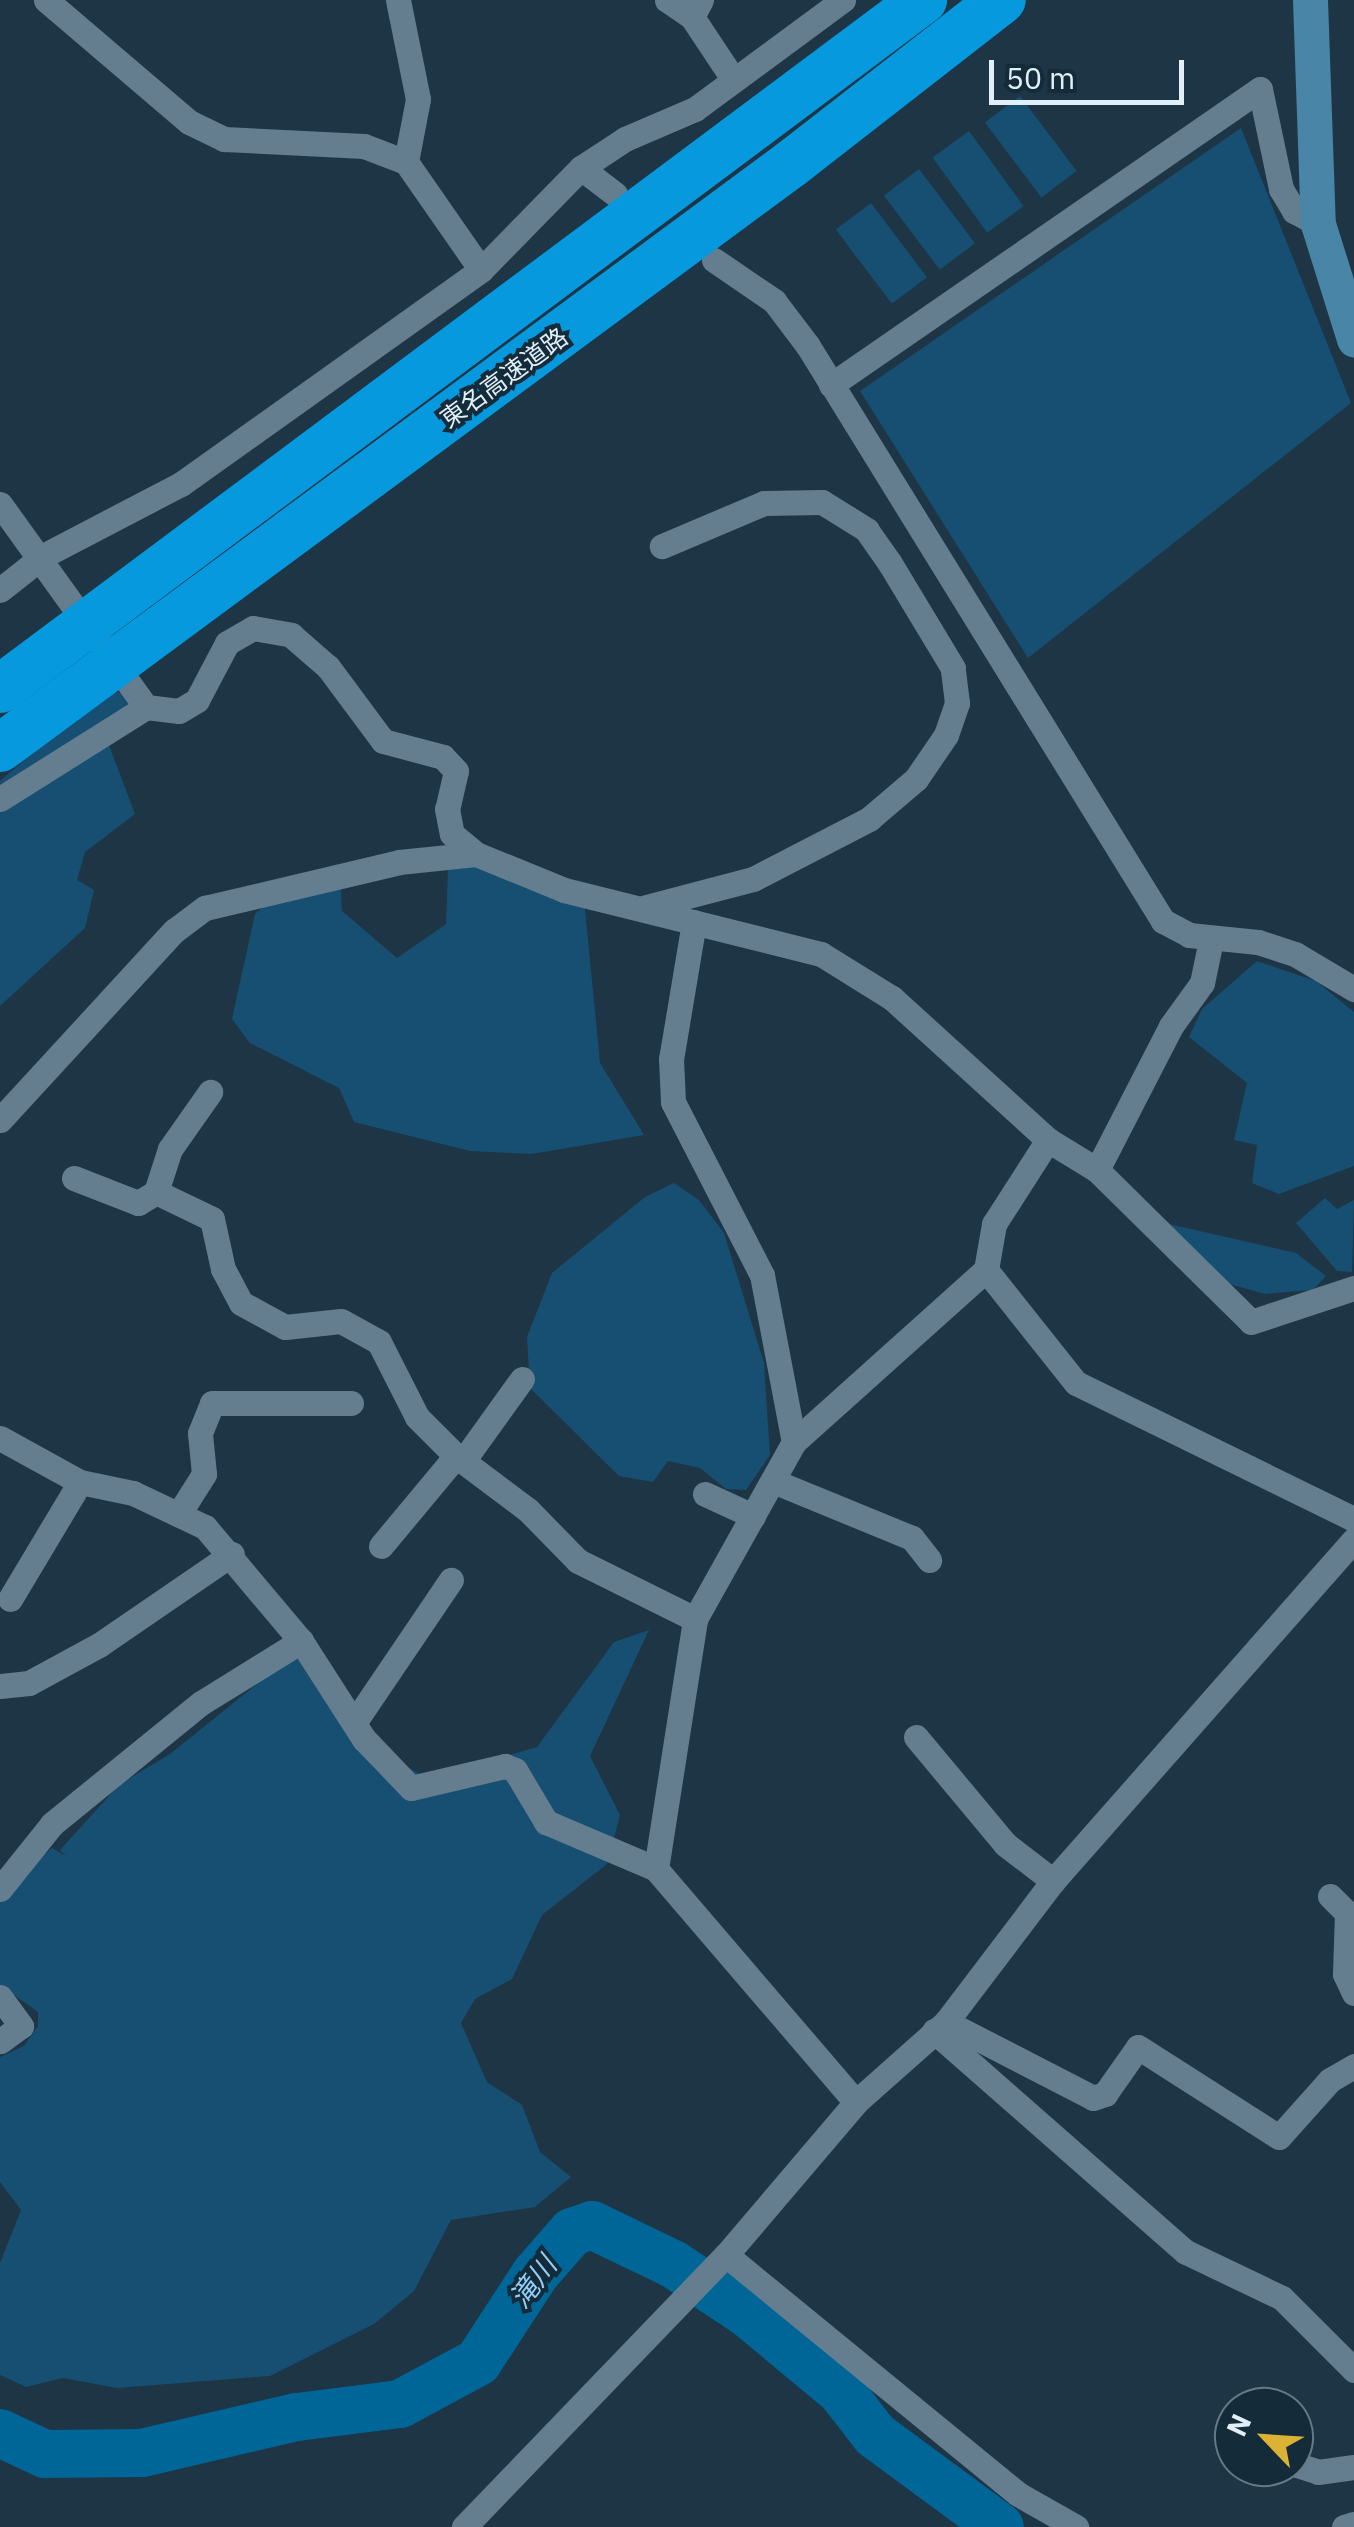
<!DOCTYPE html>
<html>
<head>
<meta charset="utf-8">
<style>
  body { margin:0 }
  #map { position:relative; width:1354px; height:2527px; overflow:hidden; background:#1e3545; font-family:"IBM Plex Sans","Noto Sans JP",sans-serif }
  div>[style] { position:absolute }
  .green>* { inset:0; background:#164f71; transform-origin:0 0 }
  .river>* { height:48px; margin:-24px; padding:0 24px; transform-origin:24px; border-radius:24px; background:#006697 }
  .street>* { height:25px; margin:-12.5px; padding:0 12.5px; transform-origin:12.5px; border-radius:12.5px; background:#647d8f }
  .secondary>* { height:35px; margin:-17.5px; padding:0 17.5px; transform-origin:17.5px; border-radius:17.5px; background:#4885a7 }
  .highway>* { height:48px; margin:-24px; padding:0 24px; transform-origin:24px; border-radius:24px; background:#0699de }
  span { translate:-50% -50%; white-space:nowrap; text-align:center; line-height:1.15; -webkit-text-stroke:8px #142b3a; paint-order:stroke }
  .street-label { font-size:25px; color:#e1eff9 }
  .water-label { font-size:28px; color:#93cef7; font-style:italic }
  .north { position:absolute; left:1214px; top:2387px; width:100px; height:100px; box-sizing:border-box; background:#142b3a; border:2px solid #667986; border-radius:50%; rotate:295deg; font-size:28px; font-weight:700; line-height:40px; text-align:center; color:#e1eff9 }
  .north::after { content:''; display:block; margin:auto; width:35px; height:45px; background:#dbb233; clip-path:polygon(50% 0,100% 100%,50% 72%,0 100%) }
  .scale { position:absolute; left:989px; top:60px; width:195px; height:45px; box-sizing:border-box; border:5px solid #e1eff9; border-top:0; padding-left:12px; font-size:30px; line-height:35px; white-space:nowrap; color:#e1eff9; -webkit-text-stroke:8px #142b3a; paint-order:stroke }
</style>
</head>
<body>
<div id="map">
  <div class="green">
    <i style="left:1020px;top:96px;width:94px;height:44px;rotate:53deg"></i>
    <i style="clip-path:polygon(1241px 128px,1351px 403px,1028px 658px,860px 391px)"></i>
    <i style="left:969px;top:131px;width:93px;height:45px;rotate:54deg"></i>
    <i style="left:919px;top:169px;width:93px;height:44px;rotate:53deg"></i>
    <i style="left:871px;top:203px;width:93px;height:44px;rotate:53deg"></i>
    <i style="clip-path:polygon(107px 690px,122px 693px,134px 707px,107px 740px,135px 814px,85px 852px,77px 880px,94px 890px,85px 928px,0 1006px,0 781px)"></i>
    <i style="clip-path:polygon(488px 858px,564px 890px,585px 909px,600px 1063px,644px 1135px,532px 1154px,470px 1151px,354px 1122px,339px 1088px,250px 1043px,232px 1019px,255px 914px,298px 876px,340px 874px,342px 911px,397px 958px,446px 924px,448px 868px)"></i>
    <i style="clip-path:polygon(1257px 961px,1316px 981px,1354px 1012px,1354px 1166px,1279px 1194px,1252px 1183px,1257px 1145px,1234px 1140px,1247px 1083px,1189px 1037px,1202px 1009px)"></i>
    <i style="clip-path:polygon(674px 1183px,699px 1200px,724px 1233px,764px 1363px,770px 1455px,746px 1490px,726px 1489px,700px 1468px,668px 1461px,653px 1482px,619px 1476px,530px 1388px,527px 1337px,552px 1273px,645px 1197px)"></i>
    <i style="clip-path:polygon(1325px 1198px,1337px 1209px,1354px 1200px,1352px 1272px,1337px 1271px,1296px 1223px)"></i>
    <i style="clip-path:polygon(1169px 1224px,1296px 1253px,1326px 1276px,1313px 1290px,1265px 1294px,1226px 1283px)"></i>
    <i style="clip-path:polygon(649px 1630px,590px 1756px,620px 1815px,607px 1864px,542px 1915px,512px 1979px,475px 1999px,461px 2023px,487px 2082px,522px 2105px,540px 2152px,571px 2177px,535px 2207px,451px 2220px,414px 2291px,374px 2324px,270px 2376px,117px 2388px,63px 2378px,26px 2387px,0 2375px,0 2263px,21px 2210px,0 2182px,0 2057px,24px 2046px,38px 2026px,38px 2012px,0 1985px,0 1891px,52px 1848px,66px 1856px,60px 1850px,120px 1784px,170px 1754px,298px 1651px,363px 1743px,429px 1779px,537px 1747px,614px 1642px)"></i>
  </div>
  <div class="river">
    <i style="left:0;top:2433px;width:50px;rotate:25deg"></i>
    <i style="left:45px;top:2454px;width:97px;rotate:-0.6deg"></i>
    <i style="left:142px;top:2453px;width:159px;rotate:-13.1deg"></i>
    <i style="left:297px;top:2417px;width:104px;rotate:-7.2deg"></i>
    <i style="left:400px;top:2404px;width:89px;rotate:-28.3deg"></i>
    <i style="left:478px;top:2362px;width:106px;rotate:-56.9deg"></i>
    <i style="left:536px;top:2273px;width:55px;rotate:-48.7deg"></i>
    <i style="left:572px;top:2232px;width:21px;rotate:-19deg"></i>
    <i style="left:592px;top:2225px;width:90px;rotate:25.7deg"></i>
    <i style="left:673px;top:2264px;width:89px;rotate:33.5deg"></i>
    <i style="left:747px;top:2313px;width:122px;rotate:39.7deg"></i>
    <i style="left:841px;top:2391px;width:56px;rotate:52.3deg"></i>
    <i style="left:875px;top:2435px;width:155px;rotate:36.4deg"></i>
  </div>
  <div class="street">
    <i style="left:46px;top:0;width:188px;rotate:40.5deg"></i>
    <i style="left:189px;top:122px;width:39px;rotate:26deg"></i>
    <i style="left:224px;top:139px;width:140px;rotate:2.9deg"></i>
    <i style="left:364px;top:146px;width:45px;rotate:20.9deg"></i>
    <i style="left:406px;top:162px;width:131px;rotate:55.2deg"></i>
    <i style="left:398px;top:0;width:101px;rotate:78.6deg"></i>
    <i style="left:418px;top:99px;width:64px;rotate:100.8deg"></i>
    <i style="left:667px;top:0;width:30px;rotate:34deg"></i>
    <i style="left:701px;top:0;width:19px;rotate:118deg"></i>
    <i style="left:692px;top:17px;width:74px;rotate:56.5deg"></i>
    <i style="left:581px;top:168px;width:43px;rotate:37.4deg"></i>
    <i style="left:714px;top:260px;width:73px;rotate:34.3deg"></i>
    <i style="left:774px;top:301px;width:56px;rotate:52.9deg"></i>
    <i style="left:808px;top:346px;width:676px;rotate:58.31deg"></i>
    <i style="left:1163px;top:921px;width:30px;rotate:28deg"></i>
    <i style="left:1189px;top:935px;width:69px;rotate:5.8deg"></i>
    <i style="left:1258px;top:942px;width:39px;rotate:18deg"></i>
    <i style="left:1295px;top:954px;width:69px;rotate:30.7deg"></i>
    <i style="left:831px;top:385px;width:521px;rotate:-34.6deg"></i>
    <i style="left:1260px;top:89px;width:102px;rotate:78.1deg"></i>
    <i style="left:1281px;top:189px;width:26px;rotate:59deg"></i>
    <i style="left:1294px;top:211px;width:27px;rotate:28deg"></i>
    <i style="left:0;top:504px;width:250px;rotate:54.3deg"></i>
    <i style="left:0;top:590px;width:55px;rotate:-38.3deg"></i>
    <i style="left:43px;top:556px;width:156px;rotate:-27.6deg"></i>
    <i style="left:181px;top:484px;width:369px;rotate:-35.5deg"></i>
    <i style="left:481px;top:270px;width:143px;rotate:-45.6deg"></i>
    <i style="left:581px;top:168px;width:53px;rotate:-33.4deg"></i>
    <i style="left:625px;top:139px;width:76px;rotate:-23.2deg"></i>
    <i style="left:695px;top:109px;width:184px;rotate:-36.4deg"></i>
    <i style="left:0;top:799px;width:173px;rotate:-32.2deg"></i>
    <i style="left:146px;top:707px;width:33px;rotate:7deg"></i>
    <i style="left:179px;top:711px;width:21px;rotate:-31deg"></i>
    <i style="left:197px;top:700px;width:64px;rotate:-62.2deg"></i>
    <i style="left:227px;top:643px;width:30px;rotate:-30deg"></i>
    <i style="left:253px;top:628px;width:39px;rotate:10deg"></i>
    <i style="left:291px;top:635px;width:49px;rotate:40.9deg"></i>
    <i style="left:328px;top:667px;width:92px;rotate:53.4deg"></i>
    <i style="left:383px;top:741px;width:62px;rotate:14.9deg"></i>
    <i style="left:443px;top:757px;width:19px;rotate:47deg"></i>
    <i style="left:456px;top:771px;width:39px;rotate:103deg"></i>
    <i style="left:447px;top:809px;width:25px;rotate:79deg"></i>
    <i style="left:452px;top:834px;width:31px;rotate:40deg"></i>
    <i style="left:476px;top:854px;width:95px;rotate:22.2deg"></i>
    <i style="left:564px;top:890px;width:265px;rotate:14deg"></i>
    <i style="left:821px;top:954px;width:84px;rotate:31.8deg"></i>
    <i style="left:892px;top:998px;width:211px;rotate:42.3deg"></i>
    <i style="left:1048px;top:1140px;width:57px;rotate:31.5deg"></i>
    <i style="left:1097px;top:1170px;width:216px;rotate:44.6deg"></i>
    <i style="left:1251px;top:1322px;width:108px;rotate:-18.3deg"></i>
    <i style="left:646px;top:907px;width:111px;rotate:-14.7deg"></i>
    <i style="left:753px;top:879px;width:131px;rotate:-27.3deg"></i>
    <i style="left:869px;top:819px;width:62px;rotate:-40.4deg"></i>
    <i style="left:916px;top:779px;width:53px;rotate:-55.7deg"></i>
    <i style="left:946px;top:735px;width:34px;rotate:-71deg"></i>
    <i style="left:957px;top:703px;width:35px;rotate:-97deg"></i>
    <i style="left:953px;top:668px;width:124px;rotate:-121.1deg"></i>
    <i style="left:889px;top:562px;width:39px;rotate:-125deg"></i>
    <i style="left:867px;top:530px;width:53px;rotate:-148.1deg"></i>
    <i style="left:822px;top:502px;width:58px;rotate:179deg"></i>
    <i style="left:764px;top:503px;width:111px;rotate:157.1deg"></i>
    <i style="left:694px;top:922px;width:139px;rotate:99.5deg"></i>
    <i style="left:671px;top:1059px;width:43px;rotate:87.3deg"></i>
    <i style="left:673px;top:1102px;width:195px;rotate:62.8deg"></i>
    <i style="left:762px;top:1275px;width:170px;rotate:79.2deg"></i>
    <i style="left:0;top:1120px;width:257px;rotate:-47.4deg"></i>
    <i style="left:174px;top:931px;width:39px;rotate:-37deg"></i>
    <i style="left:205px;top:908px;width:199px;rotate:-13.3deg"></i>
    <i style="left:399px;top:862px;width:77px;rotate:-5.9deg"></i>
    <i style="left:1097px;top:1170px;width:162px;rotate:-62.8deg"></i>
    <i style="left:1171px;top:1026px;width:53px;rotate:-54.2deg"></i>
    <i style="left:1202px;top:983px;width:44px;rotate:-78.2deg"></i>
    <i style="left:74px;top:1178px;width:69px;rotate:21.3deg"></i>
    <i style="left:138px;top:1203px;width:21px;rotate:-31deg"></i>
    <i style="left:156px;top:1192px;width:62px;rotate:25.7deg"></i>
    <i style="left:212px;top:1219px;width:51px;rotate:77.6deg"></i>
    <i style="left:223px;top:1269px;width:38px;rotate:62deg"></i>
    <i style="left:241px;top:1303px;width:50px;rotate:28.6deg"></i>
    <i style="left:285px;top:1327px;width:56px;rotate:-6.1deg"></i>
    <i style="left:341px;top:1321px;width:43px;rotate:28.9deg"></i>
    <i style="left:379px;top:1342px;width:84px;rotate:63.1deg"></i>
    <i style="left:417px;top:1417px;width:55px;rotate:45deg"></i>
    <i style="left:456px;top:1456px;width:90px;rotate:36.9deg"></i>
    <i style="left:528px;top:1510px;width:71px;rotate:45.6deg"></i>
    <i style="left:578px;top:1561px;width:131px;rotate:26.4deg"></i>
    <i style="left:156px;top:1192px;width:45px;rotate:-72deg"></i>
    <i style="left:170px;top:1149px;width:70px;rotate:-54.9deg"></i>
    <i style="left:986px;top:1270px;width:144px;rotate:51.5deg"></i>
    <i style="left:1076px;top:1383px;width:309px;rotate:26.1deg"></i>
    <i style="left:0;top:1438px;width:91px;rotate:28.8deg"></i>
    <i style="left:80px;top:1482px;width:54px;rotate:11.7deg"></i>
    <i style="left:133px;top:1493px;width:80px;rotate:25.3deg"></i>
    <i style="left:205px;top:1527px;width:149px;rotate:49.9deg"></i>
    <i style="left:301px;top:1641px;width:117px;rotate:57.3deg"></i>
    <i style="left:364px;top:1739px;width:68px;rotate:46.2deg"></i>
    <i style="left:411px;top:1788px;width:97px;rotate:-13.2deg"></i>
    <i style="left:505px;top:1766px;width:11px;rotate:22deg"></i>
    <i style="left:515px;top:1770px;width:61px;rotate:59.2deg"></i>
    <i style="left:546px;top:1822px;width:120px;rotate:23.1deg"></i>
    <i style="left:656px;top:1869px;width:307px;rotate:49.4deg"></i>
    <i style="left:463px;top:1461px;width:101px;rotate:-54.3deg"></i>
    <i style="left:773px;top:1481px;width:150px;rotate:22.3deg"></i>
    <i style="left:912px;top:1538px;width:28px;rotate:52deg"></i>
    <i style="left:705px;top:1494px;width:53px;rotate:24.6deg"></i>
    <i style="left:180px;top:1512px;width:45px;rotate:-57.7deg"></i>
    <i style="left:204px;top:1474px;width:41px;rotate:-95.6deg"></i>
    <i style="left:200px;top:1433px;width:32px;rotate:-68deg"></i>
    <i style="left:212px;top:1403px;width:139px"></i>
    <i style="left:381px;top:1546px;width:117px;rotate:-50.2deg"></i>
    <i style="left:10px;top:1599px;width:136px;rotate:-59.1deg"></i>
    <i style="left:0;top:1686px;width:29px;rotate:-6deg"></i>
    <i style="left:29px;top:1683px;width:80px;rotate:-28.5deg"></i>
    <i style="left:99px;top:1645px;width:161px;rotate:-34.4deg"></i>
    <i style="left:354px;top:1723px;width:173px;rotate:-55.9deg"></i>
    <i style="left:916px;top:1737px;width:139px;rotate:50.2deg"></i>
    <i style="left:1005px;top:1844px;width:61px;rotate:37.6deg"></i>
    <i style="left:656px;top:1869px;width:253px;rotate:-81.1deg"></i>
    <i style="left:695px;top:1619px;width:203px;rotate:-60.8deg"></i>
    <i style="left:794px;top:1442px;width:258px;rotate:-41.9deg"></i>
    <i style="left:986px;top:1270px;width:47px;rotate:-80.1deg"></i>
    <i style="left:994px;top:1224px;width:100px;rotate:-57.3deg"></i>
    <i style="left:0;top:1889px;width:83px;rotate:-51.3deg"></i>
    <i style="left:52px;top:1824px;width:192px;rotate:-39.1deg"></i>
    <i style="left:201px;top:1703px;width:118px;rotate:-31.8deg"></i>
    <i style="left:1330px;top:1896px;width:24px;rotate:45deg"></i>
    <i style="left:1347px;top:1913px;width:61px;rotate:91.9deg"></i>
    <i style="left:1345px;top:1974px;width:21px;rotate:65deg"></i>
    <i style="left:0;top:1997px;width:36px;rotate:54deg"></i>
    <i style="left:21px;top:2026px;width:26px;rotate:144deg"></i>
    <i style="left:946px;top:2022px;width:165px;rotate:27.3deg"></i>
    <i style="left:1093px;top:2098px;width:13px;rotate:-18deg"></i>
    <i style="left:1105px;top:2094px;width:57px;rotate:-54.9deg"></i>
    <i style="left:1138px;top:2047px;width:167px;rotate:32.6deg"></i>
    <i style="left:1279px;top:2137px;width:76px;rotate:-48.2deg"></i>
    <i style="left:1330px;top:2080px;width:28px;rotate:-30deg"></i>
    <i style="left:934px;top:2031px;width:335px;rotate:41.3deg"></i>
    <i style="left:1186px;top:2252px;width:106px;rotate:25.6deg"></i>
    <i style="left:1282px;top:2298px;width:102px;rotate:45deg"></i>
    <i style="left:726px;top:2255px;width:377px;rotate:39.3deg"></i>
    <i style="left:1018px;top:2494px;width:67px;rotate:29.6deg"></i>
    <i style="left:1294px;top:2464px;width:25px;rotate:18deg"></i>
    <i style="left:1318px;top:2472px;width:36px;rotate:-8deg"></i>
    <i style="left:464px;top:2527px;width:378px;rotate:-46.1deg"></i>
    <i style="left:726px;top:2255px;width:201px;rotate:-49.6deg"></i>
    <i style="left:856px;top:2102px;width:120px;rotate:-41.6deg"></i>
    <i style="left:946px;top:2022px;width:177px;rotate:-52.8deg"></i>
    <i style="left:1053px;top:1881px;width:455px;rotate:-48.6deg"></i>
    <i style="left:1344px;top:2527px;width:10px;rotate:-17deg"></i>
  </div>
  <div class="secondary">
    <i style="left:1310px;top:0;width:224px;rotate:88deg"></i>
    <i style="left:1318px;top:224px;width:121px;rotate:72.6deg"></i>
  </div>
  <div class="highway">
    <i style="left:0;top:689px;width:1152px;rotate:-36.74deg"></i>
    <i style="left:0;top:748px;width:983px;rotate:-36.44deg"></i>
    <i style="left:791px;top:164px;width:267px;rotate:-37.9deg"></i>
  </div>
  <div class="street-label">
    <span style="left:504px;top:378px;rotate:-36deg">東名高速道路</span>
  </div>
  <div class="water-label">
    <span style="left:533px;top:2282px;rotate:-53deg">滝川</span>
  </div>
  <div class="north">N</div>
  <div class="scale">50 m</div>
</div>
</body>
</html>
